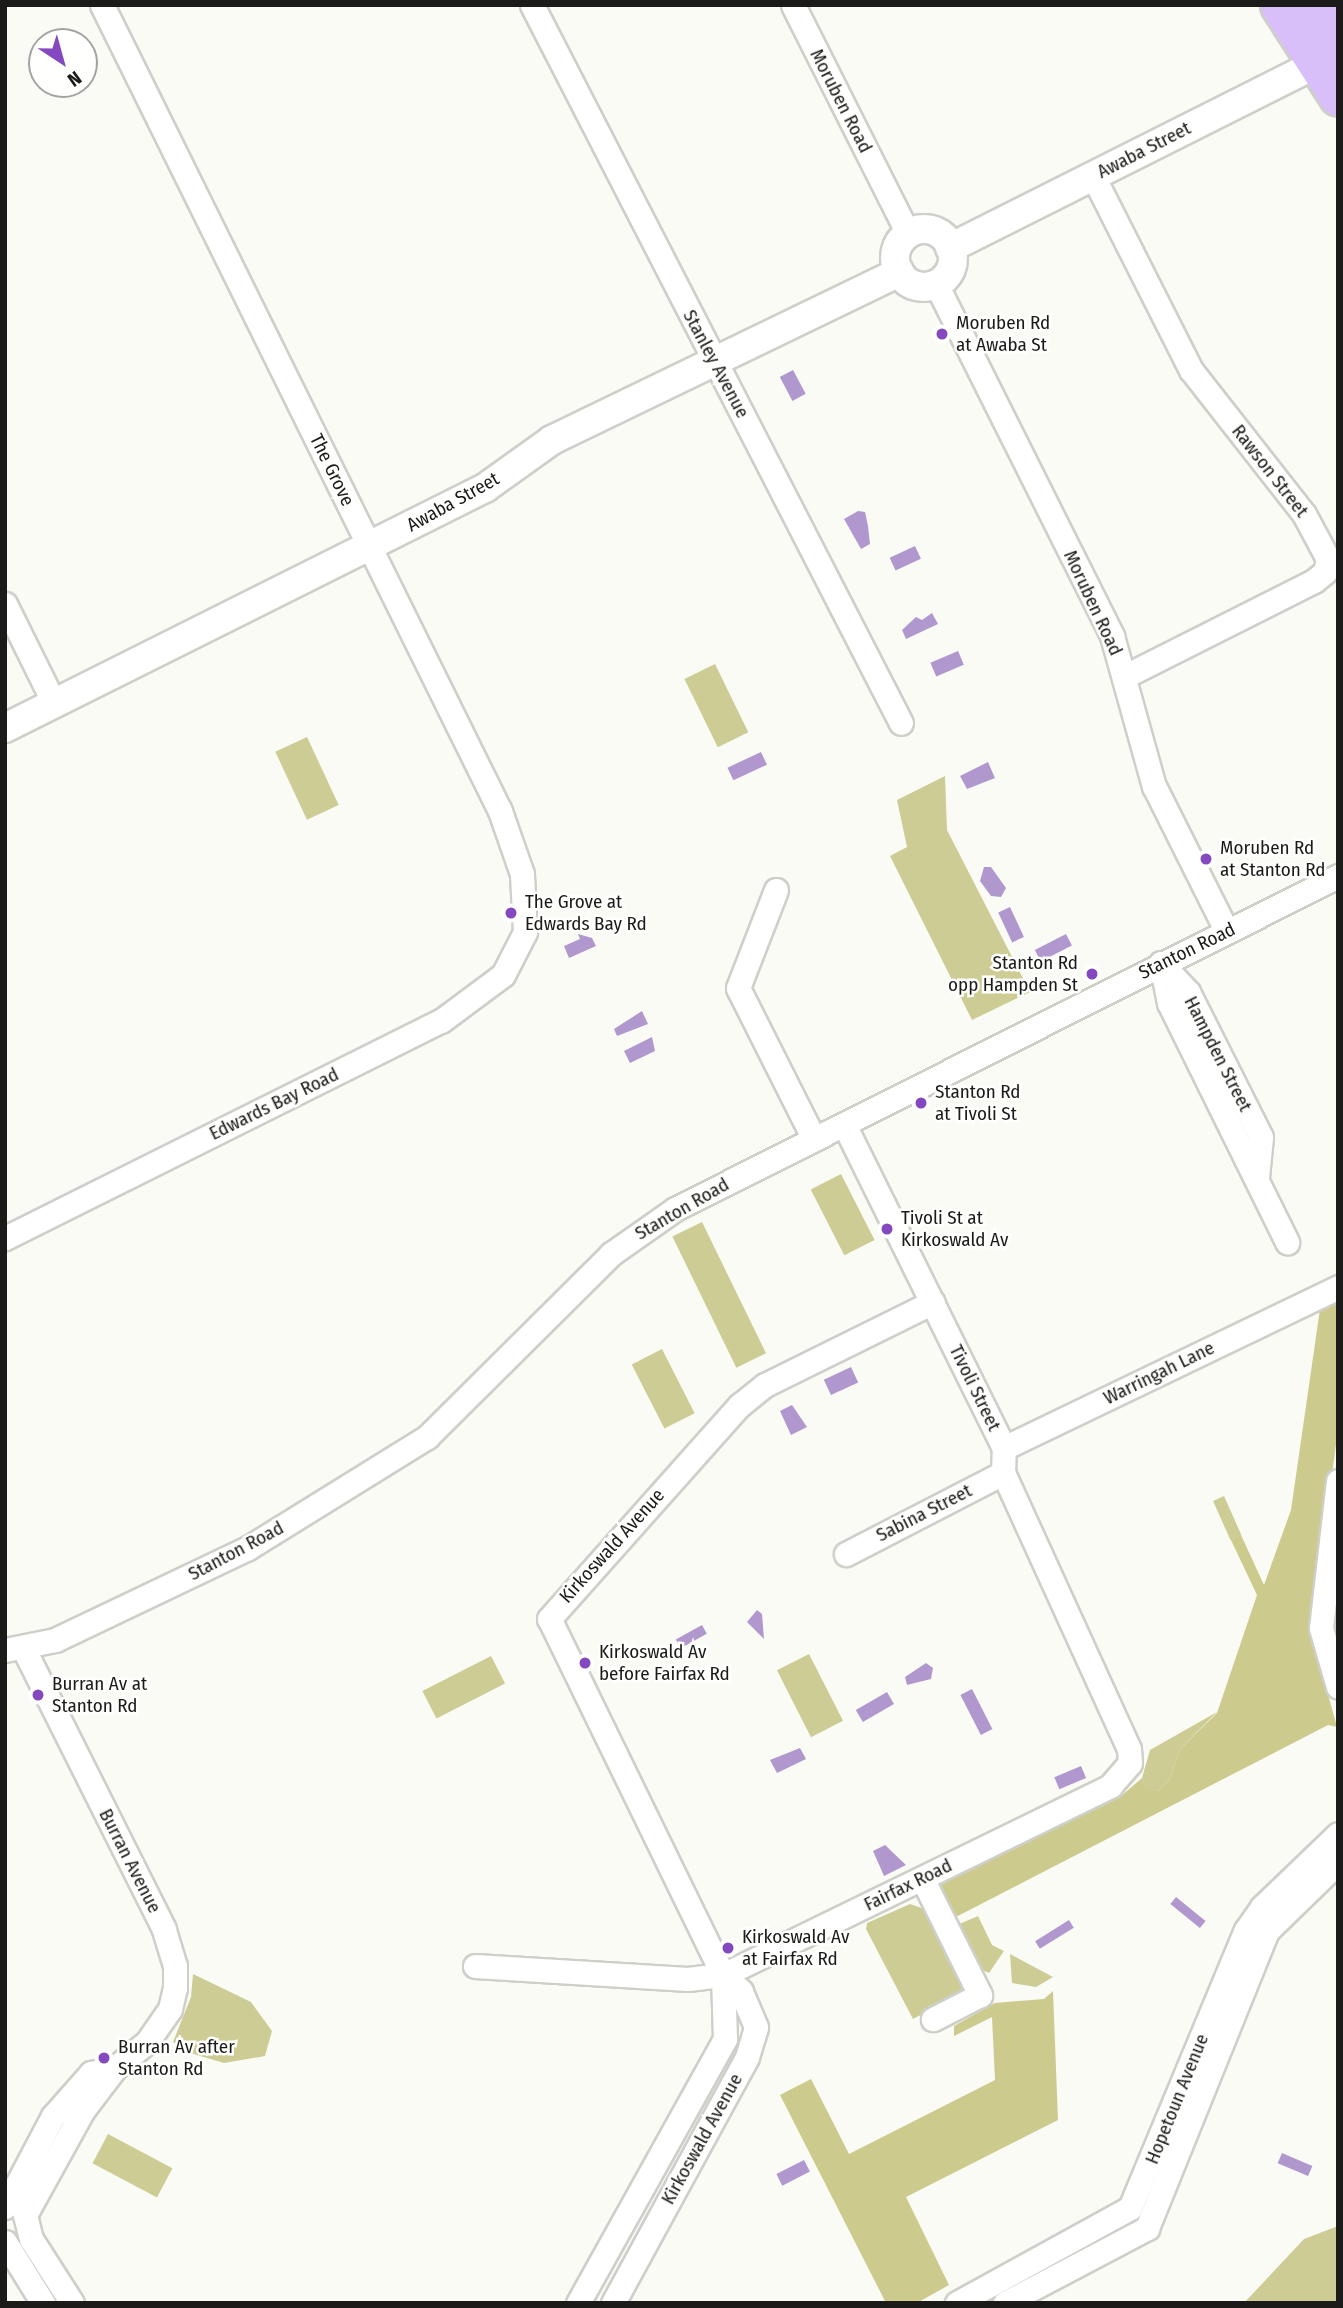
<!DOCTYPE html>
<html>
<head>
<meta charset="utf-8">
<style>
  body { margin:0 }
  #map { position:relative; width:1343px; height:2308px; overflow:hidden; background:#fbfbf6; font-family:"Fira Sans Condensed",sans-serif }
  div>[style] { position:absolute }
  .green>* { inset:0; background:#cdcc95; transform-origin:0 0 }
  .forest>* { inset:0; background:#ccca8c }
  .water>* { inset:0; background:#b098ce; transform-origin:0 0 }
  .roads { filter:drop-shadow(2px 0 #cfcfca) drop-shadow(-2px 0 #cfcfca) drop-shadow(0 2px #cfcfca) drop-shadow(0 -2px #cfcfca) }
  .minor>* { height:23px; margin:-11.5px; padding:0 11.5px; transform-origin:11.5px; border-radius:11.5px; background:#fff }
  .tertiary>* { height:28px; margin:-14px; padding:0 14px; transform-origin:14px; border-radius:14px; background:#fff }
  .tertiary>.ring { margin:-14px; padding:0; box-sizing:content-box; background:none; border:28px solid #fff; border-radius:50% }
  .trunk>* { height:37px; margin:-18.5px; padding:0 18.5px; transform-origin:18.5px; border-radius:18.5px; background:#d8bffa }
  .dots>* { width:19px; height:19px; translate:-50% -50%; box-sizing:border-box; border:4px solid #fffffe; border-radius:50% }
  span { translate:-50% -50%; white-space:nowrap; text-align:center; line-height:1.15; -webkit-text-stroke:5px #fffffe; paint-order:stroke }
  .street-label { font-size:19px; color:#1b1b19 }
  .poi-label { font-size:19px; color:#1b1b19 }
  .left { translate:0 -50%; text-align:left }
  .right { translate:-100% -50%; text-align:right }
  .frame { position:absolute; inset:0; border:7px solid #1b1b19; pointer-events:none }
  .north { position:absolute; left:28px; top:28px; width:70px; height:70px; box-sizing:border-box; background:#fffffe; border:2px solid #a4a4a2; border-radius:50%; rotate:144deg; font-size:19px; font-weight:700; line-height:28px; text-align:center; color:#1b1b19 }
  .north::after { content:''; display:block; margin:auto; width:24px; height:32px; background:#8549bf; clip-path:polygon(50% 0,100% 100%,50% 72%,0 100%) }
</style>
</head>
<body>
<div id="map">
  <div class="green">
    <i style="left:715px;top:664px;width:76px;height:34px;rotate:64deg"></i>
    <i style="left:307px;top:737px;width:75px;height:35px;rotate:65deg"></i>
    <i style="clip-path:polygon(945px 776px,947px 830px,1030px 992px,972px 1020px,890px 856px,907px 847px,897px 800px)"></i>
    <i style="left:841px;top:1174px;width:74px;height:34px;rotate:63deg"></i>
    <i style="left:702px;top:1222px;width:146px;height:33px;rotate:64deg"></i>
    <i style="left:662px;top:1349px;width:72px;height:34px;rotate:63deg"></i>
    <i style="left:1224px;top:1496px;width:43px;height:12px;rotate:66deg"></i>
    <i style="left:809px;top:1654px;width:75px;height:36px;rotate:63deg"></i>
    <i style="left:491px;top:1656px;width:31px;height:77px;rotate:63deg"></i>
    <i style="clip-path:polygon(1217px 1712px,1181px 1748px,1169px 1780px,1158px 1791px,1147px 1792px,1142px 1778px,1150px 1750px)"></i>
    <i style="clip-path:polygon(910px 1904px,930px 1911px,964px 1985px,958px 1995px,913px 2019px,866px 1929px,867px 1923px)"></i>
    <i style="clip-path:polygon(978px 1916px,992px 1945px,1004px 1951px,989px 1973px,978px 1968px,957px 1925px)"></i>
    <i style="clip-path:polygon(1010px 1954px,1053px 1977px,1036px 1987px,1012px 1983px)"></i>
    <i style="clip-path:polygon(193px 1974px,251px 2002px,272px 2031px,265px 2056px,224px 2063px,190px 2053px,173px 2042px,191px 1997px)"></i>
    <i style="left:108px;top:2134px;width:73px;height:33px;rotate:28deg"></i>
    <i style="clip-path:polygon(1338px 2226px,1338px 2303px,1244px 2303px,1304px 2239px)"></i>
  </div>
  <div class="forest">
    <i style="clip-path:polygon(1338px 1299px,1338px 1429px,1311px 1633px,1337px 1727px,1328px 1725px,952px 1919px,939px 1891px,942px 1884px,1120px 1797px,1142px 1778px,1147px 1791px,1158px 1791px,1169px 1780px,1181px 1748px,1217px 1713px,1257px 1595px,1231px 1540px,1241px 1535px,1264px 1585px,1291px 1510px,1321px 1302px)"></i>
    <i style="clip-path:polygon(1053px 1991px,1058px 2120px,906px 2197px,949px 2285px,917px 2303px,886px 2303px,780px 2095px,811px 2079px,849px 2154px,995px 2080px,992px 2017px,954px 2036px,954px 2026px,995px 2003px,1044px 1999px)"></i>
  </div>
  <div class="water">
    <i style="left:793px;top:370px;width:27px;height:15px;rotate:62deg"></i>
    <i style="clip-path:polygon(858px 511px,865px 512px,868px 526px,870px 544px,861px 549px,844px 519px)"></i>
    <i style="left:915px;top:546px;width:14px;height:28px;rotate:65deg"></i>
    <i style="clip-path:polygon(932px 613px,938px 624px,906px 639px,902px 630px,916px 617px,922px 620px)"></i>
    <i style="left:958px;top:651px;width:15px;height:30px;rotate:67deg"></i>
    <i style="left:761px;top:752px;width:14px;height:37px;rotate:65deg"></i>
    <i style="clip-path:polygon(988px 762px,995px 778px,967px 789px,960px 776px)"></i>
    <i style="clip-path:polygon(984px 867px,991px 867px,1006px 888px,1001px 897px,991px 896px,980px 881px)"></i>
    <i style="left:1010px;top:907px;width:33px;height:13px;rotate:65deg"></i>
    <i style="clip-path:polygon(578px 934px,592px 938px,596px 946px,569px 958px,564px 946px,580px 939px)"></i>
    <i style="left:1066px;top:934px;width:13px;height:35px;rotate:63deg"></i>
    <i style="clip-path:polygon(642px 1011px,648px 1024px,617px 1036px,614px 1029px)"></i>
    <i style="clip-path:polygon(652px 1037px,655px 1051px,630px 1063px,624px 1051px)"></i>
    <i style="left:851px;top:1367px;width:17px;height:30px;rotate:65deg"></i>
    <i style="clip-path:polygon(792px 1405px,807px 1427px,791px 1435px,780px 1411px)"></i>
    <i style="clip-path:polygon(757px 1610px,762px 1614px,764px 1639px,747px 1622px)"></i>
    <i style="left:702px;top:1625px;width:10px;height:30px;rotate:61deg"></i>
    <i style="clip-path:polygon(926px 1663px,933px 1668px,931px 1679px,907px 1685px,905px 1677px)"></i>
    <i style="left:972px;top:1689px;width:45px;height:13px;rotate:63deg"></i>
    <i style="left:887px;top:1692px;width:14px;height:36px;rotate:60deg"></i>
    <i style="clip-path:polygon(800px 1748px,806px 1759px,777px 1773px,770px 1760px)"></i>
    <i style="left:1081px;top:1766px;width:13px;height:29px;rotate:67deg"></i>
    <i style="clip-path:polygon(885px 1845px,906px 1865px,884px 1876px,873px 1851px)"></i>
    <i style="left:1176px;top:1897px;width:38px;height:9px;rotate:39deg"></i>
    <i style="left:1069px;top:1920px;width:9px;height:40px;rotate:58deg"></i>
    <i style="left:1282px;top:2153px;width:33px;height:11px;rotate:23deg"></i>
    <i style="left:804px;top:2160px;width:13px;height:31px;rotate:63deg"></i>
  </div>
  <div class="roads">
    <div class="minor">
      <i style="left:532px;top:5px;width:807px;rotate:62.8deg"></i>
      <i style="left:793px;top:5px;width:256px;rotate:63.3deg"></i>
      <i style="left:1093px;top:176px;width:217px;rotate:63.2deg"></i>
      <i style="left:1191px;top:370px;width:183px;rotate:51.9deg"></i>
      <i style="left:1304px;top:514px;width:51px;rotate:61.9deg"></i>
      <i style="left:1328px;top:559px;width:13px;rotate:103deg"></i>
      <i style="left:1325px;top:572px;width:14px;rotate:141deg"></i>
      <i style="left:1314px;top:581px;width:212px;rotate:153.3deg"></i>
      <i style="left:936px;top:284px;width:394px;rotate:63.4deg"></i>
      <i style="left:1112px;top:636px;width:156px;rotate:74.4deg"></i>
      <i style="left:1154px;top:786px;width:163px;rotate:63.4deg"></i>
      <i style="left:5px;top:604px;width:110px;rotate:63.7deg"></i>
      <i style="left:776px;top:890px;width:105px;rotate:111.2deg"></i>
      <i style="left:738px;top:988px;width:169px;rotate:63.3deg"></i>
      <i style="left:1161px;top:963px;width:41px;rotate:78.7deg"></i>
      <i style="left:1169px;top:1003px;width:267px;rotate:63.7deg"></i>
      <i style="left:1161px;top:963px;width:40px;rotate:47deg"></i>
      <i style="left:1188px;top:992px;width:162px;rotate:63.3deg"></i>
      <i style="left:1261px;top:1137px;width:40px;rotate:95.7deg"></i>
      <i style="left:5px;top:1238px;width:487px;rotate:-26.5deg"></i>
      <i style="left:441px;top:1021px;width:77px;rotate:-36.6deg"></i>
      <i style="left:503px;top:975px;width:48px;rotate:-62.9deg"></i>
      <i style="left:525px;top:932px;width:58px;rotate:-93deg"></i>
      <i style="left:522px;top:874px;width:67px;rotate:-109.2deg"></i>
      <i style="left:500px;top:811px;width:899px;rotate:-116.28deg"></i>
      <i style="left:1004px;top:1448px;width:371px;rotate:-25.7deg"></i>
      <i style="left:1338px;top:1481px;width:148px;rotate:96.6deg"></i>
      <i style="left:1321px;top:1628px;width:61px;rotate:73.9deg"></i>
      <i style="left:846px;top:1554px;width:177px;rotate:-27.3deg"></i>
      <i style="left:5px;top:1650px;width:51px;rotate:-11.3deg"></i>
      <i style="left:55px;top:1640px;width:214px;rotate:-25.5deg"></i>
      <i style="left:248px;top:1548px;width:211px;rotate:-31.8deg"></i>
      <i style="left:427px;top:1437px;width:260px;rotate:-44.8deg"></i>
      <i style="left:611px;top:1254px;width:78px;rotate:-35.1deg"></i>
      <i style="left:675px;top:1209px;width:742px;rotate:-26.67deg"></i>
      <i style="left:922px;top:1878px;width:131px;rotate:63.6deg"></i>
      <i style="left:980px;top:1995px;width:53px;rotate:152.9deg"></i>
      <i style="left:475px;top:1966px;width:213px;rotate:3.5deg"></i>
      <i style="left:688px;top:1979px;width:35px;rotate:-7deg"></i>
      <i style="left:723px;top:1975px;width:431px;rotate:-26deg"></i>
      <i style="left:1110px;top:1786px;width:30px;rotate:-49deg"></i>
      <i style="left:1130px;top:1763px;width:14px;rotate:-94deg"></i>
      <i style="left:1129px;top:1749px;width:303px;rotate:-114.5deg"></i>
      <i style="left:1003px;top:1473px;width:25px;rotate:-88deg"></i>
      <i style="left:1004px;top:1448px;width:361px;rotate:-116.3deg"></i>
      <i style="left:5px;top:2207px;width:103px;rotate:-62.2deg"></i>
      <i style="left:53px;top:2116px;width:57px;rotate:-48.5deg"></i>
      <i style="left:91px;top:2073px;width:25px;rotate:-12deg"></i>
      <i style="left:115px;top:2068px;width:41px;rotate:-39.1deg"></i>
      <i style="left:147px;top:2042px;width:40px;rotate:-55.1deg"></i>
      <i style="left:170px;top:2009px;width:22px;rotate:-77deg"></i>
      <i style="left:175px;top:1988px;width:22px;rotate:-90deg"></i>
      <i style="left:175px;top:1966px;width:39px;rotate:-107deg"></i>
      <i style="left:164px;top:1929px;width:315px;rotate:-116.6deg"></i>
      <i style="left:5px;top:2242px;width:72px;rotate:58.1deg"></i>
      <i style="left:72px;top:2303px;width:76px;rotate:-122.6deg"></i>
      <i style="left:31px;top:2239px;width:25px;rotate:-104deg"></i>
      <i style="left:25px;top:2215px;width:120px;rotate:-61.1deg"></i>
      <i style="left:83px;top:2110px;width:53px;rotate:-52.7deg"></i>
      <i style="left:578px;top:2303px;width:302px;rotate:-60.9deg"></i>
      <i style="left:725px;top:2039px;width:64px;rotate:-91.8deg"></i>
      <i style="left:613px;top:2303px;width:280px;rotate:-61.4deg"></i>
      <i style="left:747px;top:2057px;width:31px;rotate:-73deg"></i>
      <i style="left:756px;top:2027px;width:39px;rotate:-113deg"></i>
      <i style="left:741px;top:1991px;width:24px;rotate:-138deg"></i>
      <i style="left:723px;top:1975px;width:396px;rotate:-116deg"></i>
      <i style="left:549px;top:1619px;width:287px;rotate:-48.3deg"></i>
      <i style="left:740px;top:1405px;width:32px;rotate:-39deg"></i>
      <i style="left:765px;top:1385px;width:187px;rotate:-26.3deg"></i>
      <i style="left:957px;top:2303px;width:197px;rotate:-28.8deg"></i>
      <i style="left:1130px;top:2208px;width:301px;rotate:-67.4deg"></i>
      <i style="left:1246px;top:1930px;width:28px;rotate:-55deg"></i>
      <i style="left:1262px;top:1907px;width:105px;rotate:-43.8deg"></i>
      <i style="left:1005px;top:2303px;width:161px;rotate:-27.8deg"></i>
      <i style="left:1147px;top:2228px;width:320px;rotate:-68deg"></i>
      <i style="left:1267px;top:1931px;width:99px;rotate:-44.2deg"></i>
    </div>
    <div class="tertiary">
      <i class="ring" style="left:895px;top:229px;width:30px;height:30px"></i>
      <i style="left:950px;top:248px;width:428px;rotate:-26.7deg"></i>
      <i style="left:5px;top:728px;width:537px;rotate:-26.57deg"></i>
      <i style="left:485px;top:488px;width:82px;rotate:-35.6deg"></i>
      <i style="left:552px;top:440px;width:386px;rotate:-25.8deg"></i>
    </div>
    <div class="trunk">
      <i style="left:1279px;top:5px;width:109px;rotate:57.3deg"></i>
      <i style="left:1313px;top:5px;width:50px;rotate:59.8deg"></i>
    </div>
  </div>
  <div class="dots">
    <i style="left:942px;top:334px;background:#8549bf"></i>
    <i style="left:1206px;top:859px;background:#8549bf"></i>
    <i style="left:511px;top:913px;background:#8549bf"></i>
    <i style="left:1092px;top:974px;background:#8549bf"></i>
    <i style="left:921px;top:1103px;background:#8549bf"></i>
    <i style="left:887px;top:1229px;background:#8549bf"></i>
    <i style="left:585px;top:1663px;background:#8549bf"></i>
    <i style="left:38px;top:1695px;background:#8549bf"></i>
    <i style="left:728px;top:1948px;background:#8549bf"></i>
    <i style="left:104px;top:2058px;background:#8549bf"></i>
  </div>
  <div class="street-label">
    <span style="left:841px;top:101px;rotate:63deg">Moruben Road</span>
    <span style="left:1144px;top:150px;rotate:-27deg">Awaba Street</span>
    <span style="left:716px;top:364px;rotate:62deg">Stanley Avenue</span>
    <span style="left:332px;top:470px;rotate:64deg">The Grove</span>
    <span style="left:1270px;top:471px;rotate:52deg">Rawson Street</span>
    <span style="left:453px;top:502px;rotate:-29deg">Awaba Street</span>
    <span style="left:1093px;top:603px;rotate:65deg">Moruben Road</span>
    <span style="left:1187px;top:951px;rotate:-26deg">Stanton Road</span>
    <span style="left:1218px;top:1054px;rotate:63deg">Hampden Street</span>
    <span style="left:274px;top:1104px;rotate:-26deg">Edwards Bay Road</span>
    <span style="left:682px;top:1209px;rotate:-30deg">Stanton Road</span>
    <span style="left:1159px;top:1373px;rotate:-26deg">Warringah Lane</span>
    <span style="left:975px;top:1388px;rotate:64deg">Tivoli Street</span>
    <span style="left:924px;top:1513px;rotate:-27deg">Sabina Street</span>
    <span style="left:612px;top:1546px;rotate:-48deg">Kirkoswald Avenue</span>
    <span style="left:236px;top:1551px;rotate:-28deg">Stanton Road</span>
    <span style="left:130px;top:1861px;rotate:63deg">Burran Avenue</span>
    <span style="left:908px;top:1885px;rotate:-26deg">Fairfax Road</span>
    <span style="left:1177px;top:2099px;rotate:-68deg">Hopetoun Avenue</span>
    <span style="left:702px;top:2139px;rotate:-61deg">Kirkoswald Avenue</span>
  </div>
  <div class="poi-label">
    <span class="left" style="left:956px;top:334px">Moruben Rd<br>at Awaba St</span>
    <span class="left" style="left:1220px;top:859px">Moruben Rd<br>at Stanton Rd</span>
    <span class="left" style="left:525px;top:913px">The Grove at<br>Edwards Bay Rd</span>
    <span class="right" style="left:1078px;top:974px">Stanton Rd<br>opp Hampden St</span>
    <span class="left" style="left:935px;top:1103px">Stanton Rd<br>at Tivoli St</span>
    <span class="left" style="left:901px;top:1229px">Tivoli St at<br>Kirkoswald Av</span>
    <span class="left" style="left:599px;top:1663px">Kirkoswald Av<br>before Fairfax Rd</span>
    <span class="left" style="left:52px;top:1695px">Burran Av at<br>Stanton Rd</span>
    <span class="left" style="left:742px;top:1948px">Kirkoswald Av<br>at Fairfax Rd</span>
    <span class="left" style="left:118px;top:2058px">Burran Av after<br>Stanton Rd</span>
  </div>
  <div class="frame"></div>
  <div class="north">N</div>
</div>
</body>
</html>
